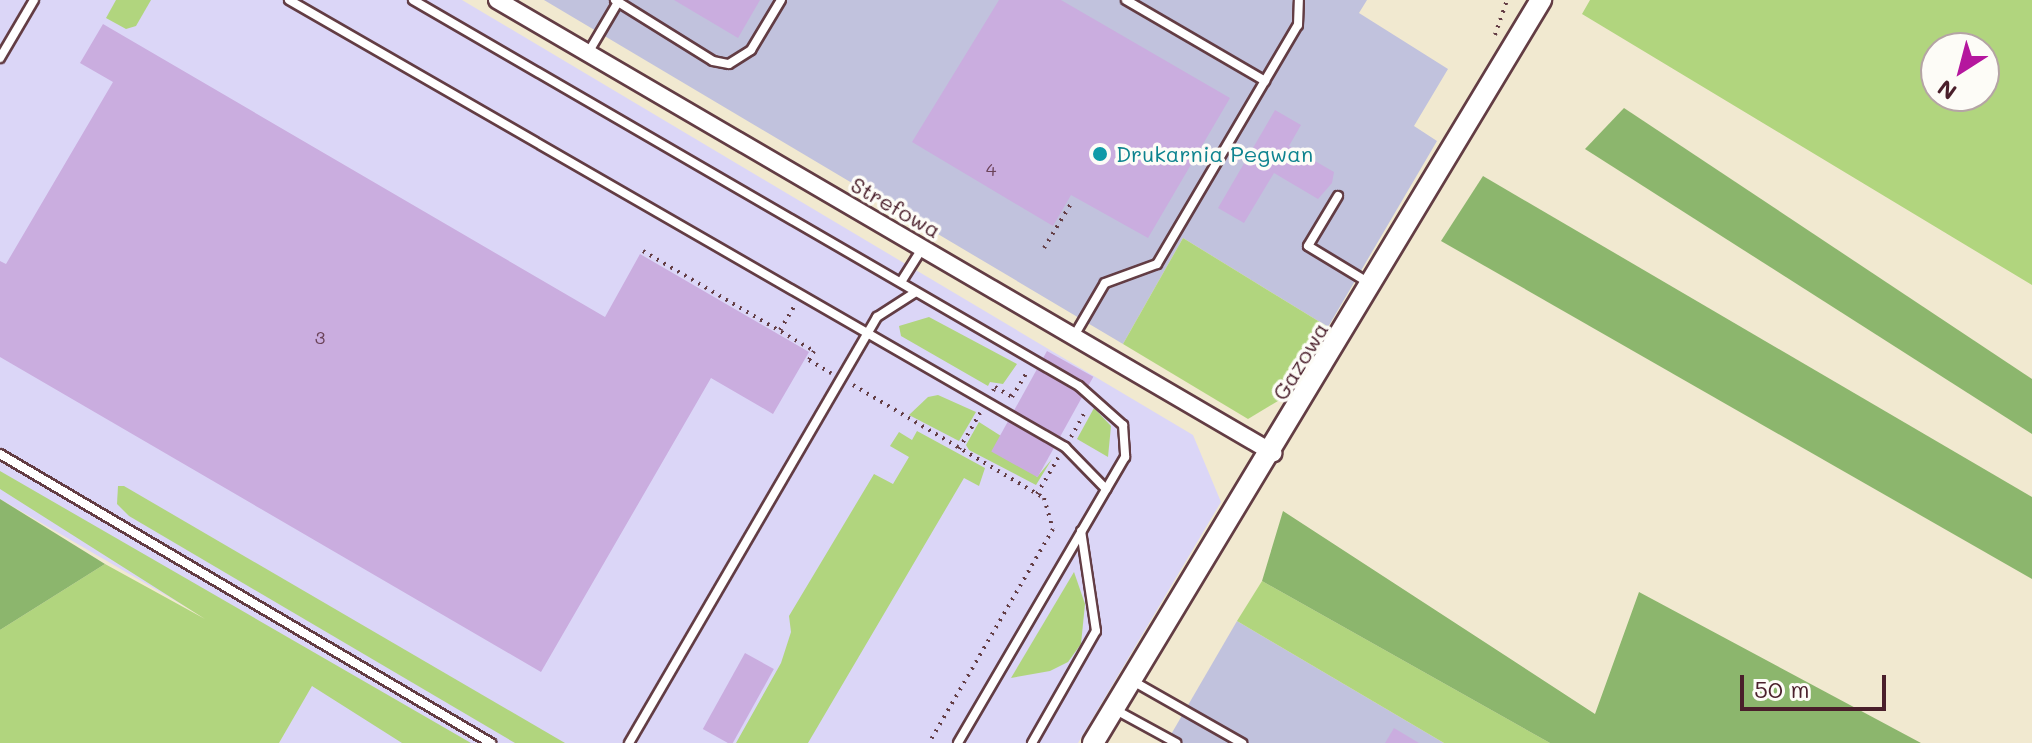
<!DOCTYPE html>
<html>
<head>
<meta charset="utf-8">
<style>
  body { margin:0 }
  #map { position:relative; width:2032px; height:743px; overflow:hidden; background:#f1e9d0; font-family:Mali,sans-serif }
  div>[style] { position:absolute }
  .built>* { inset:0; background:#dbd6f7 }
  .industrial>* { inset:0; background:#c1c2dd }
  .green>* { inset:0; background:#b1d57e }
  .forest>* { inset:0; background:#8cb66d }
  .building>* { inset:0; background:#caaddf; transform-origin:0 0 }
  .path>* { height:4px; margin-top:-2px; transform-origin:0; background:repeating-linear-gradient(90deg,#633d44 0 2px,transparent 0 8px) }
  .roads { filter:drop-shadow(2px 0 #633d44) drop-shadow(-2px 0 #633d44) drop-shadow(0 2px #633d44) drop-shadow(0 -2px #633d44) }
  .service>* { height:8px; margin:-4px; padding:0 4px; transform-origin:4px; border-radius:4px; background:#fff }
  .minor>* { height:16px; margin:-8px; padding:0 8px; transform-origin:8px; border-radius:8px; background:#fff }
  .tertiary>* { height:20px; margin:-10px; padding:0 10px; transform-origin:10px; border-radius:10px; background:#fff }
  .dots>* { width:22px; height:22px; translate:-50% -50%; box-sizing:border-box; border:4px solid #fdfcf7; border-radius:50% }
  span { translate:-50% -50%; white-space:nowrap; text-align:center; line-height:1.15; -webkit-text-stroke:7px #fdfcf7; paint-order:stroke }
  .number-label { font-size:18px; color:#6a4258 }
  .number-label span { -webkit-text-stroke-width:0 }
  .culture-label { font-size:22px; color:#0d838f }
  .left { translate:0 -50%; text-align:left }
  .street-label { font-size:22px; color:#4a1f2b }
  .north { position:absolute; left:1920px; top:32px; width:80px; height:80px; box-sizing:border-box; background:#fdfcf7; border:2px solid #b5a4a5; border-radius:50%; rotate:216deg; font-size:22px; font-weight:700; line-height:32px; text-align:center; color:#4a1f2b }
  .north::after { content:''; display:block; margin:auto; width:28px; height:36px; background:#b5179e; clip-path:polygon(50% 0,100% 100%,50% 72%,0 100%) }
  .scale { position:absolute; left:1740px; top:675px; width:146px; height:36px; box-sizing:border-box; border:4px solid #4a1f2b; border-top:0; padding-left:10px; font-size:24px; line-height:28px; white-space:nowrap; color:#4a1f2b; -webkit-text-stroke:6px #fdfcf7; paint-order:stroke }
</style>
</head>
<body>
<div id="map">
  <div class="built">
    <i style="clip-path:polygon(0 0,462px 0,1193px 435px,1221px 502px,1078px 743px,279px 743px,314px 681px,0 499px)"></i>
  </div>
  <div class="industrial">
    <i style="clip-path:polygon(544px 0,1367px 0,1359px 13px,1448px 69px,1414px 126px,1437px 141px,1328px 327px,1183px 238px,1123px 344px)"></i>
    <i style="clip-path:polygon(1237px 621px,1444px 743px,1166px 743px)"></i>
  </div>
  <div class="green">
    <i style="clip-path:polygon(116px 0,151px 0,136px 26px,126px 29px,106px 18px)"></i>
    <i style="clip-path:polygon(evenodd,1590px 0,2032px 0,2032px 285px,1582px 14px,1590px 0,1936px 48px,1984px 48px,1984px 96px,1936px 96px,1936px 48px)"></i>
    <i style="clip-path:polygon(1183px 238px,1328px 327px,1283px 398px,1248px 419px,1123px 344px)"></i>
    <i style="clip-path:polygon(929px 317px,1017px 364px,1003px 384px,990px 382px,988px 386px,901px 336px,899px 326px)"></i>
    <i style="clip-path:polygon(938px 395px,976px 412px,959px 441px,909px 415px,928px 397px)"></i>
    <i style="clip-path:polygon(1094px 408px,1111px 426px,1108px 457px,1077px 439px)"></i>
    <i style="clip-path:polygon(979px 422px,1001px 436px,1037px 477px,1052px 459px,1036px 485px,969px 450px,966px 445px)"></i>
    <i style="clip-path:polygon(917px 431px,985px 468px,979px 486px,964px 478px,808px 743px,736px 743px,781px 663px,791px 632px,789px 616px,874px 474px,893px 484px,909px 457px,890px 446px,899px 432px,912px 440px)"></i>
    <i style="clip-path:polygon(0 471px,471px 743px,402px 743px,312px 686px,279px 743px,0 743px,0 630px,105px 564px,205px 619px,0 489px)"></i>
    <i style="clip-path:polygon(118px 486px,124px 486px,565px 743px,515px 743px,129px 516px,117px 504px)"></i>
    <i style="clip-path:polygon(1074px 572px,1085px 604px,1081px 644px,1068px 662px,1050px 671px,1011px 678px)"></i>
    <i style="clip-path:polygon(1262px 581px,1550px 743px,1444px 743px,1237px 621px)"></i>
  </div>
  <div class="forest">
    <i style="clip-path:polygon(1624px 108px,2032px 379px,2032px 434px,1585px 149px)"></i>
    <i style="clip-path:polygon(1483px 176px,2032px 497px,2032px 579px,1441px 241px)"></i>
    <i style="clip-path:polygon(0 499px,105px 564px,0 630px)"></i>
    <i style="clip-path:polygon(1283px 511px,1595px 714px,1639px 592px,1921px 743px,1550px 743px,1262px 581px)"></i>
  </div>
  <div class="building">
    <i style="clip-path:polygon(674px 0,760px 0,738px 38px)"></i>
    <i style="clip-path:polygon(999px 0,1061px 0,1230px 98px,1148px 238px,1071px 195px,1053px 226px,912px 142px)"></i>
    <i style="clip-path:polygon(103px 24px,605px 317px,640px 254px,809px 352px,773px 414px,711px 378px,541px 672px,0 357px,0 261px,6px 264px,113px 82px,80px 63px)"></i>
    <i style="clip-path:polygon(1275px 110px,1301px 125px,1289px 146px,1334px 172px,1332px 183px,1318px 199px,1274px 173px,1244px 223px,1218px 208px)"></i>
    <i style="left:1047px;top:351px;width:53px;height:115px;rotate:29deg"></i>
    <i style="left:745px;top:653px;width:33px;height:87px;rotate:29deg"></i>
    <i style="clip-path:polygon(1394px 728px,1419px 743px,1385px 743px)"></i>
  </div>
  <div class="path">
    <i style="left:1495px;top:35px;width:37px;rotate:-71deg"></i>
    <i style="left:1044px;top:248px;width:54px;rotate:-58.7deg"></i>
    <i style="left:643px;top:251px;width:198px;rotate:30.3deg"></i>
    <i style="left:814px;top:351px;width:10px;rotate:119deg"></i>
    <i style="left:809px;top:360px;width:26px;rotate:31deg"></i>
    <i style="left:780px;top:330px;width:29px;rotate:-59deg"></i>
    <i style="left:853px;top:385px;width:222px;rotate:30.6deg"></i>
    <i style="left:1044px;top:498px;width:32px;rotate:74deg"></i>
    <i style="left:1053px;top:529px;width:247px;rotate:120.1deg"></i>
    <i style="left:993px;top:391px;width:4px;rotate:-63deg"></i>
    <i style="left:995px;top:387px;width:20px;rotate:30deg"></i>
    <i style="left:1012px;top:397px;width:31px;rotate:-59deg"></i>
    <i style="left:1071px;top:437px;width:31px;rotate:-61deg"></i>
    <i style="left:959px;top:449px;width:42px;rotate:-59.7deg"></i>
    <i style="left:1037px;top:494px;width:42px;rotate:-59.7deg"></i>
  </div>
  <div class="roads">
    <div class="service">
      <i style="left:289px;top:0;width:896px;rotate:29.94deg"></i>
      <i style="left:1065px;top:447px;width:59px;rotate:45.7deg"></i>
      <i style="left:413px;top:0;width:770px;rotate:30.1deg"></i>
      <i style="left:1079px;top:386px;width:59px;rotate:41.6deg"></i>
      <i style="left:1123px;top:425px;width:32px;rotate:86deg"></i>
      <i style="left:1125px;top:457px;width:331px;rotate:120.3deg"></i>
      <i style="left:615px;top:0;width:115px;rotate:31.9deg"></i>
      <i style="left:713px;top:61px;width:16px;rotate:11deg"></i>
      <i style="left:729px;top:64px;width:26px;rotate:-32deg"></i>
      <i style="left:751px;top:50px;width:58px;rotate:-59deg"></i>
      <i style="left:1126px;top:0;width:161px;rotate:30.2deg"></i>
      <i style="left:588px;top:53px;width:59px;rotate:-59.5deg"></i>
      <i style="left:0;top:58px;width:67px;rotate:-59.6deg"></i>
      <i style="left:1338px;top:196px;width:58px;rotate:121deg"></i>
      <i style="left:1308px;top:246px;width:71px;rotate:31.2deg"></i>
      <i style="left:901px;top:282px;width:41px;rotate:-57.8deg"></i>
      <i style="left:1074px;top:336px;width:61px;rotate:-59.7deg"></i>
      <i style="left:1105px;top:283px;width:55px;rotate:-20.1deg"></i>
      <i style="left:1157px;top:264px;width:277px;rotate:-59.5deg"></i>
      <i style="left:1298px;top:25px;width:25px;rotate:-88deg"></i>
      <i style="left:0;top:454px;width:570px;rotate:30.48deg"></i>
      <i style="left:1131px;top:680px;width:128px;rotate:29.6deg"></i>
      <i style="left:1114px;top:709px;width:71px;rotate:28.7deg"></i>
      <i style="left:629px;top:743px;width:493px;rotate:-59.8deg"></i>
      <i style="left:877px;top:317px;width:46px;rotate:-32.7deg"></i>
      <i style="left:1032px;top:743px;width:129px;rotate:-60.3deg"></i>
      <i style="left:1096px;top:631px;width:101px;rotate:-98.5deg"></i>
    </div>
    <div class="minor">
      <i style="left:497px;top:0;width:899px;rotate:30.27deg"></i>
    </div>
    <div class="tertiary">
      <i style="left:1093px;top:743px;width:868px;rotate:-58.91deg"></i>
    </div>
  </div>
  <div class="dots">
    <i style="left:1100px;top:154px;background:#0f9aa8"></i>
  </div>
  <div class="number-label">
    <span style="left:991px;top:169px">4</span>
    <span style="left:320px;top:337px">3</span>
  </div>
  <div class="culture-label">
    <span class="left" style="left:1116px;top:154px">Drukarnia Pegwan</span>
  </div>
  <div class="street-label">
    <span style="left:896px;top:207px;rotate:30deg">Strefowa</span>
    <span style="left:1300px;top:361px;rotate:-59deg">Gazowa</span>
  </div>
  <div class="north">N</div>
  <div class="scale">50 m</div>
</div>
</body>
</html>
